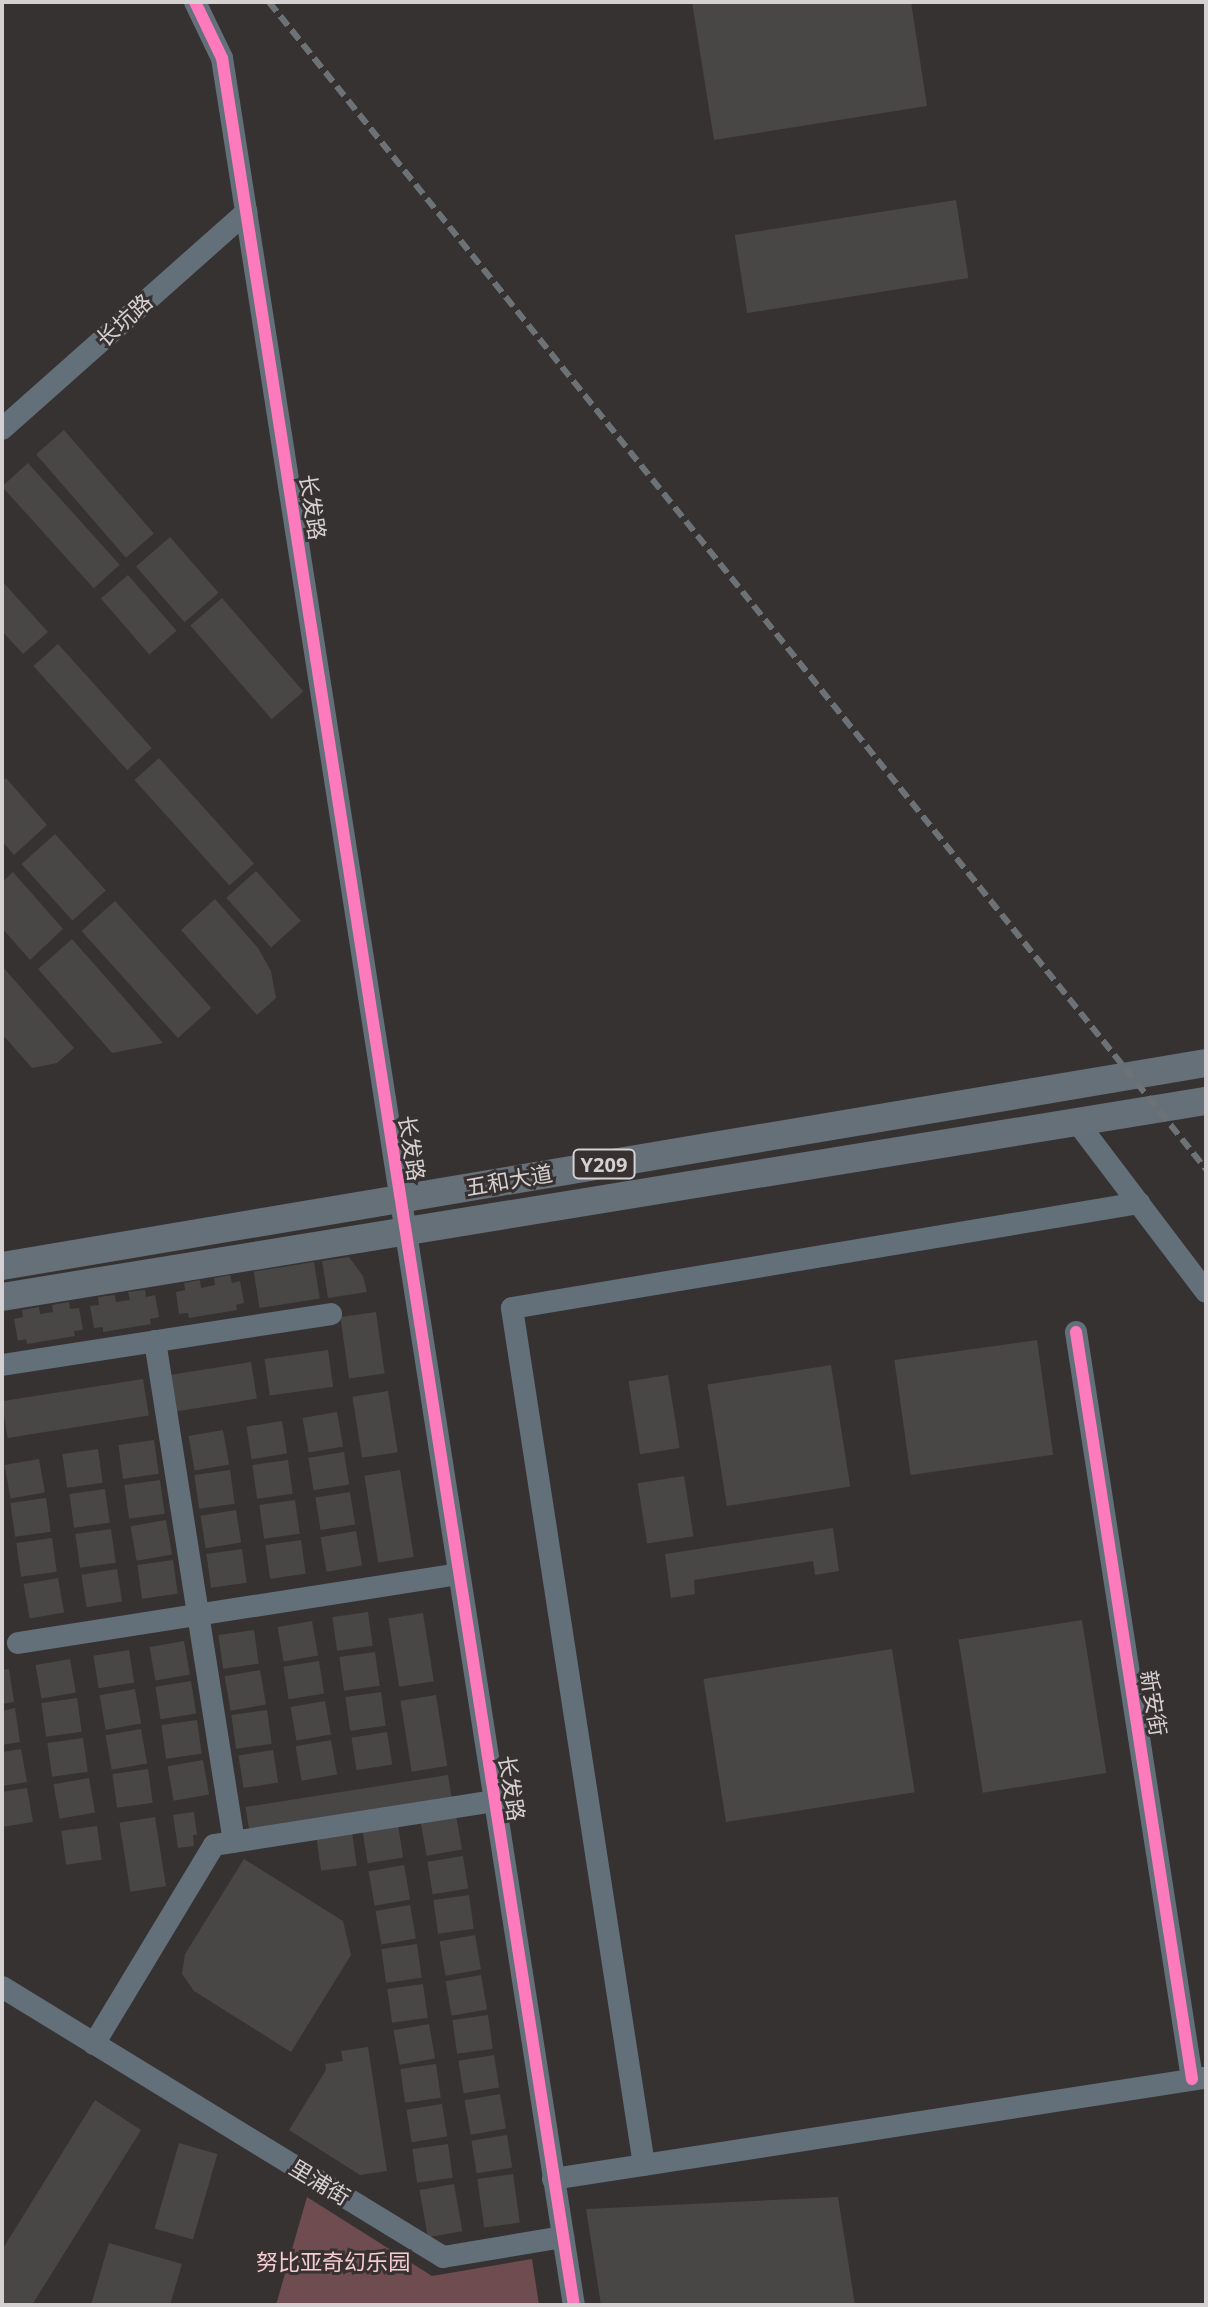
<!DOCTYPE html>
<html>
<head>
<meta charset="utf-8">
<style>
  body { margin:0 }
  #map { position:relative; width:1208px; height:2307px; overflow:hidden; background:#373232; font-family:"Noto Sans","Noto Sans SC",sans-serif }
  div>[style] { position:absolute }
  .green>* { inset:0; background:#6f4c50 }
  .building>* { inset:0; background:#494646; transform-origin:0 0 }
  .minor>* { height:22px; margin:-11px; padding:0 11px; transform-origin:11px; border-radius:11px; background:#637079 }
  .major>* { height:28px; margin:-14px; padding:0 14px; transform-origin:14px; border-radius:14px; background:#667078 }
  .rail>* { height:6px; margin-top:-3px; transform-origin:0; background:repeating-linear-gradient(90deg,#6d7276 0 12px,transparent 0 18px) }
  .cycleway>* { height:12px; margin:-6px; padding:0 6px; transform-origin:6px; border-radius:6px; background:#fd7abc }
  span { translate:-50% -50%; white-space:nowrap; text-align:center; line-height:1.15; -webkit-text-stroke:6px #383131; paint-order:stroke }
  .shield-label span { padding:2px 6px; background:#383131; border:2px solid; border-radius:6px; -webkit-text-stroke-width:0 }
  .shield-label { font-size:20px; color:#d5d0d1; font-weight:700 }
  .street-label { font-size:22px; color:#d5d0d1 }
  .park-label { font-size:22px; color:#f5ccd0 }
  .frame { position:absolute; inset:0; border:4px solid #d5d0d1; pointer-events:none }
</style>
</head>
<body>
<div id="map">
  <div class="green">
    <i style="clip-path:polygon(307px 2197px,432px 2276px,532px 2259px,539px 2305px,276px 2305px)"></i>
  </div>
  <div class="building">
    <i style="clip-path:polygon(692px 2px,911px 2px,927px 106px,714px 140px)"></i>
    <i style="left:956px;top:200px;width:79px;height:224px;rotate:81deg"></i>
    <i style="left:64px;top:430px;width:137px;height:37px;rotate:49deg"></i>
    <i style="left:28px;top:463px;width:137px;height:35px;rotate:48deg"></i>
    <i style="left:170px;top:537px;width:74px;height:45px;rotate:49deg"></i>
    <i style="left:128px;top:575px;width:74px;height:36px;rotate:49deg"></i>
    <i style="clip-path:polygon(2px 581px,48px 632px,23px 654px,2px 631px)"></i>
    <i style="left:222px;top:598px;width:124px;height:42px;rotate:49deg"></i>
    <i style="left:58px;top:644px;width:140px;height:33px;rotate:48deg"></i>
    <i style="left:159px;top:758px;width:142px;height:33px;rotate:48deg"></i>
    <i style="clip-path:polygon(6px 778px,47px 825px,14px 855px,2px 841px,2px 781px)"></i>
    <i style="left:55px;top:834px;width:76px;height:45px;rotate:48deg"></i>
    <i style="left:256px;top:871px;width:67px;height:40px;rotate:48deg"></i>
    <i style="clip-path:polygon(13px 872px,63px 929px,30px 960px,2px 928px,2px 882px)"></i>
    <i style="clip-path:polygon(215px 899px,258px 948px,271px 971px,276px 998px,257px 1015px,181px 930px)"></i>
    <i style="left:115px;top:901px;width:144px;height:45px;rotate:48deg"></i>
    <i style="clip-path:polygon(72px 939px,124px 998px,163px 1043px,112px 1053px,90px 1028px,38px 969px)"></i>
    <i style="clip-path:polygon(2px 966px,74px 1048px,57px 1063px,32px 1068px,2px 1034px)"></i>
    <i style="clip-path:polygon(349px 1257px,363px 1276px,367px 1292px,328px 1298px,322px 1261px)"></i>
    <i style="left:314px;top:1262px;width:37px;height:61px;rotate:81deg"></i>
    <i style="clip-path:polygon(230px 1275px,232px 1283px,240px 1281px,244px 1303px,236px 1305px,237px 1310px,189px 1318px,188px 1313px,179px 1314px,176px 1292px,185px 1290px,184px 1283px,200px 1280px,201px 1288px,215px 1285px,214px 1278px)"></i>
    <i style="clip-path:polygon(145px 1290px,146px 1297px,155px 1295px,159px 1317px,150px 1319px,151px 1324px,103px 1332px,103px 1327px,94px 1328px,90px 1306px,99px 1305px,98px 1297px,115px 1295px,116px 1302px,130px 1300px,128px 1292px)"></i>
    <i style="clip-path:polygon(69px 1302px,70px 1309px,79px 1308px,83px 1330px,74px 1331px,75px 1336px,27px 1344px,26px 1339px,18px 1341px,14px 1319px,23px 1317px,22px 1310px,39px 1307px,40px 1314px,53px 1312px,52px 1305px)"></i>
    <i style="left:376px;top:1312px;width:62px;height:36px;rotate:82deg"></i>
    <i style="left:1037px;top:1340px;width:116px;height:144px;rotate:82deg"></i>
    <i style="left:328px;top:1350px;width:37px;height:64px;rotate:82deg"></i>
    <i style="left:251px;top:1362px;width:37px;height:84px;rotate:81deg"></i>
    <i style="left:831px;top:1365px;width:123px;height:125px;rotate:81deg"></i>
    <i style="left:668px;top:1375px;width:74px;height:40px;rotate:81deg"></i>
    <i style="left:143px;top:1379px;width:37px;height:143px;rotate:81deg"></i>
    <i style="left:388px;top:1391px;width:62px;height:36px;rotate:81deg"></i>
    <i style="left:337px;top:1412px;width:35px;height:35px;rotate:80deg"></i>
    <i style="left:282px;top:1421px;width:33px;height:36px;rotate:81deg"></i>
    <i style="left:223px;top:1430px;width:35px;height:35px;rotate:80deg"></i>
    <i style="left:154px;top:1440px;width:34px;height:36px;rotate:82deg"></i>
    <i style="left:98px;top:1449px;width:34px;height:36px;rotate:82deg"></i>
    <i style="left:344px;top:1452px;width:33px;height:36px;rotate:81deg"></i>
    <i style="left:39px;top:1459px;width:34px;height:35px;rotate:80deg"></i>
    <i style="left:288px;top:1460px;width:34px;height:36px;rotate:82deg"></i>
    <i style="left:230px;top:1470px;width:34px;height:36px;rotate:82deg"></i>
    <i style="left:400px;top:1470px;width:88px;height:36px;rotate:81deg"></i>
    <i style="left:684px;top:1476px;width:61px;height:47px;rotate:81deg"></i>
    <i style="left:160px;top:1480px;width:34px;height:36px;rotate:82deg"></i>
    <i style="left:105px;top:1489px;width:34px;height:36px;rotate:82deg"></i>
    <i style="left:350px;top:1492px;width:33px;height:35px;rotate:81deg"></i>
    <i style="left:46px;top:1498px;width:34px;height:36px;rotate:82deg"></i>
    <i style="left:295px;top:1500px;width:34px;height:36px;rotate:82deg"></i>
    <i style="left:236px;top:1510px;width:33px;height:36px;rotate:81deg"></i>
    <i style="left:166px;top:1520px;width:35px;height:36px;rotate:80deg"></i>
    <i style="clip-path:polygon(833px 1528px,839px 1571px,815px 1575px,813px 1561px,694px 1580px,695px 1594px,671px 1598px,665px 1554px)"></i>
    <i style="left:111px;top:1529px;width:34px;height:36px;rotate:82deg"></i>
    <i style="left:356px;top:1531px;width:35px;height:36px;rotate:80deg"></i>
    <i style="left:52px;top:1538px;width:34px;height:36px;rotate:82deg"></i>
    <i style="left:301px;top:1540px;width:34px;height:36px;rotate:82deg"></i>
    <i style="left:242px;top:1549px;width:34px;height:36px;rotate:82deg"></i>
    <i style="left:173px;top:1560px;width:34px;height:36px;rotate:82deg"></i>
    <i style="left:117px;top:1569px;width:33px;height:36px;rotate:81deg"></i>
    <i style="left:58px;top:1578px;width:35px;height:35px;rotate:80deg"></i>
    <i style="left:368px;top:1612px;width:34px;height:36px;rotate:82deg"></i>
    <i style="left:423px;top:1613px;width:69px;height:35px;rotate:81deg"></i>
    <i style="left:1082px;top:1620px;width:155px;height:125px;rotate:81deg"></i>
    <i style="left:312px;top:1621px;width:35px;height:35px;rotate:80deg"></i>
    <i style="left:254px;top:1630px;width:34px;height:36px;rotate:82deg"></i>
    <i style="left:184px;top:1641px;width:34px;height:35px;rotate:80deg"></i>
    <i style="left:892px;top:1649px;width:145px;height:191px;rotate:81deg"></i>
    <i style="left:129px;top:1650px;width:33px;height:36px;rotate:81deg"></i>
    <i style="left:375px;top:1652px;width:34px;height:36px;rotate:82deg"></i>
    <i style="left:70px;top:1659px;width:34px;height:35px;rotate:80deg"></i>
    <i style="left:319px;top:1661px;width:33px;height:36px;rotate:81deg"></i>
    <i style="clip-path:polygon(9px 1669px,14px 1702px,2px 1704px,2px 1670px)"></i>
    <i style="left:260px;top:1670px;width:35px;height:36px;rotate:80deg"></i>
    <i style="left:191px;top:1681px;width:33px;height:36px;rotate:81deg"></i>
    <i style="left:135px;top:1689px;width:35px;height:36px;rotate:80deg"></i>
    <i style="left:381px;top:1692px;width:34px;height:36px;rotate:82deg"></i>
    <i style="left:436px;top:1695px;width:72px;height:36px;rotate:81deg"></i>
    <i style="left:77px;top:1698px;width:34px;height:36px;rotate:82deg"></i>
    <i style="left:325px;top:1701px;width:34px;height:35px;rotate:80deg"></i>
    <i style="clip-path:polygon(15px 1708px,20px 1742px,2px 1745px,2px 1711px)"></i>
    <i style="left:267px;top:1710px;width:34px;height:36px;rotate:82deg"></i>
    <i style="left:197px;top:1720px;width:34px;height:36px;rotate:82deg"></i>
    <i style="left:141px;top:1729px;width:35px;height:36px;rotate:80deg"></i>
    <i style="left:387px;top:1732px;width:33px;height:36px;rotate:81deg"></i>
    <i style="left:83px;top:1738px;width:34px;height:36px;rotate:82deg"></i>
    <i style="left:331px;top:1740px;width:35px;height:36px;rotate:80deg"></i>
    <i style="clip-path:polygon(21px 1749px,27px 1782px,2px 1786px,2px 1752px)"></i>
    <i style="left:273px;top:1750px;width:33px;height:35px;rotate:81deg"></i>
    <i style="left:203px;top:1760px;width:35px;height:36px;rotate:80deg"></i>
    <i style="left:148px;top:1769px;width:34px;height:36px;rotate:82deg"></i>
    <i style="left:448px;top:1775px;width:24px;height:205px;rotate:81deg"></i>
    <i style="left:89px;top:1778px;width:35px;height:36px;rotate:80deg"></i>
    <i style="clip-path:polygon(27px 1788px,33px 1822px,2px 1827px,2px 1792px)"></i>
    <i style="clip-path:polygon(194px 1812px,197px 1835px,193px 1835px,194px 1846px,178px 1848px,173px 1815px)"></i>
    <i style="left:456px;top:1815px;width:35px;height:36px;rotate:80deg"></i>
    <i style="left:155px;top:1817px;width:70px;height:36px;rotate:81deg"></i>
    <i style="left:398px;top:1825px;width:33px;height:36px;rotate:81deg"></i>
    <i style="left:97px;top:1826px;width:34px;height:36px;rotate:82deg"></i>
    <i style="left:352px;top:1832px;width:34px;height:36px;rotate:82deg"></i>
    <i style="left:463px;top:1856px;width:33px;height:36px;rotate:81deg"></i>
    <i style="clip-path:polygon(244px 1859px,343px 1921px,351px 1955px,291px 2052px,194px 1991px,182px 1974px,185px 1954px)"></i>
    <i style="left:404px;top:1865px;width:35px;height:36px;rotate:80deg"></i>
    <i style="left:469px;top:1895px;width:34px;height:36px;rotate:82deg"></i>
    <i style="left:410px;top:1905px;width:34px;height:35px;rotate:80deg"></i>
    <i style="left:475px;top:1935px;width:35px;height:36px;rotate:80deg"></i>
    <i style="left:417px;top:1944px;width:34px;height:36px;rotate:82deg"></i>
    <i style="left:481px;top:1975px;width:35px;height:36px;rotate:80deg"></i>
    <i style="left:423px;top:1984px;width:34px;height:36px;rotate:82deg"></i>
    <i style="left:488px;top:2015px;width:34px;height:36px;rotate:82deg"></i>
    <i style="left:429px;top:2024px;width:35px;height:36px;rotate:80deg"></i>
    <i style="clip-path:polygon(368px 2047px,387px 2171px,360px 2175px,289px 2130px,326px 2070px,325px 2064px,343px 2061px,341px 2051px)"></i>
    <i style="left:494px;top:2055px;width:33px;height:36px;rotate:81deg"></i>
    <i style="left:436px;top:2064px;width:34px;height:36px;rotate:82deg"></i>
    <i style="left:500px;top:2094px;width:35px;height:36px;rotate:80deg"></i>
    <i style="clip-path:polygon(95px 2100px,141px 2130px,32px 2305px,2px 2305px,2px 2250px)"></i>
    <i style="left:442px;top:2104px;width:33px;height:36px;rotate:81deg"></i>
    <i style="left:507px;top:2135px;width:33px;height:36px;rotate:81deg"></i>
    <i style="left:179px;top:2143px;width:40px;height:89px;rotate:16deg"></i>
    <i style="left:448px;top:2144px;width:34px;height:36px;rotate:82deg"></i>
    <i style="left:513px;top:2174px;width:49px;height:36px;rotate:82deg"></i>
    <i style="left:454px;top:2184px;width:48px;height:35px;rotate:80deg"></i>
    <i style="clip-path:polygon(838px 2197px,855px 2305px,601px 2305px,586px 2209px)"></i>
    <i style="clip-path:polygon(109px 2243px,182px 2264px,170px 2305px,91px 2305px)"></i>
  </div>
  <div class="minor">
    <i style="left:195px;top:2px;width:62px;rotate:64.3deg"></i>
    <i style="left:222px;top:58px;width:2274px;rotate:81.1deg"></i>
    <i style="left:2px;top:429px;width:327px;rotate:-41.6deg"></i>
    <i style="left:1077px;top:1122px;width:213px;rotate:52.8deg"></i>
    <i style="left:1076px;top:1332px;width:756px;rotate:81.17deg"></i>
    <i style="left:155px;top:1341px;width:507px;rotate:81.04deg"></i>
    <i style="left:2px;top:1365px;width:333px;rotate:-8.8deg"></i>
    <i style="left:18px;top:1643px;width:446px;rotate:-8.9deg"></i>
    <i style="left:2px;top:1987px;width:517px;rotate:31.48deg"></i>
    <i style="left:443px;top:2257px;width:122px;rotate:-9.5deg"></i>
    <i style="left:94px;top:2044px;width:232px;rotate:-58.9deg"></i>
    <i style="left:214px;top:1845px;width:283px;rotate:-8.9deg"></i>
    <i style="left:644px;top:2165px;width:867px;rotate:-98.76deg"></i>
    <i style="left:512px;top:1308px;width:636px;rotate:-9.51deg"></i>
    <i style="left:553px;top:2179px;width:659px;rotate:-8.82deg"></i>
  </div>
  <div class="major">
    <i style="left:2px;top:1266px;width:1221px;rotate:-9.57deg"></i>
    <i style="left:2px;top:1297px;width:1220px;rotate:-9.25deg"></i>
  </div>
  <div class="rail">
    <i style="left:269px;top:2px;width:1497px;rotate:51.24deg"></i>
  </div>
  <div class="cycleway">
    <i style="left:195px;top:2px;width:62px;rotate:64.3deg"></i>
    <i style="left:222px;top:58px;width:2274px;rotate:81.1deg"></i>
    <i style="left:1076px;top:1332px;width:756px;rotate:81.17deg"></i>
  </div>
  <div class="shield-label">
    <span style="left:604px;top:1164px">Y209</span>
  </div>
  <div class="street-label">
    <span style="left:124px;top:320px;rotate:-42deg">长坑路</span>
    <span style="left:313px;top:507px;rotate:81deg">长发路</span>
    <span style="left:412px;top:1148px;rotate:81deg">长发路</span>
    <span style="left:509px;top:1180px;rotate:-10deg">五和大道</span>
    <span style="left:1154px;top:1703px;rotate:81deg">新安街</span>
    <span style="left:512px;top:1788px;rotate:81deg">长发路</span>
    <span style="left:320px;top:2182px;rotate:31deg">里浦街</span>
  </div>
  <div class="park-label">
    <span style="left:333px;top:2262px">努比亚奇幻乐园</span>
  </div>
  <div class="frame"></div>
</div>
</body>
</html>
